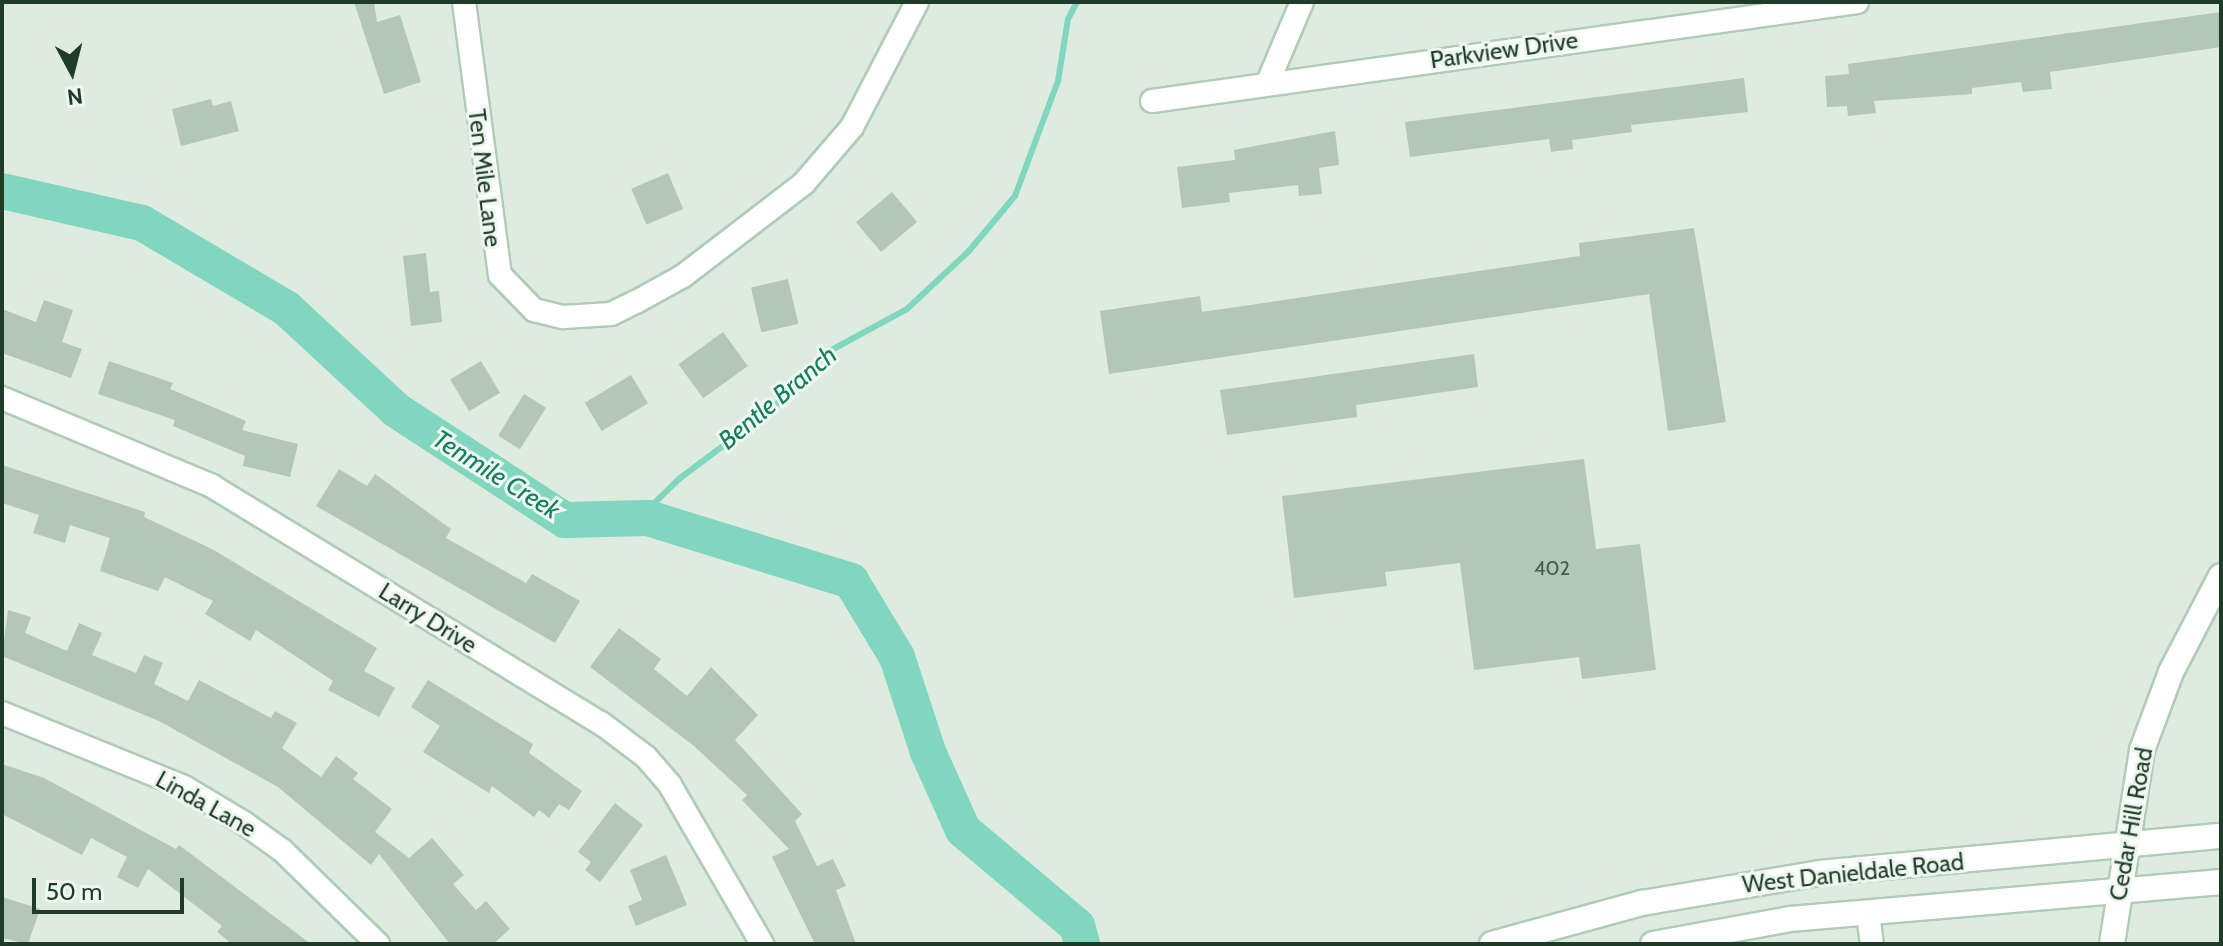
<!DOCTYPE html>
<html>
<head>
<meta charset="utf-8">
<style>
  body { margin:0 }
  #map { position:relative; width:2223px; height:946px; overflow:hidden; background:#deebdf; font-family:Cabin,sans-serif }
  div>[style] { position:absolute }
  .stream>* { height:6px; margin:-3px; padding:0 3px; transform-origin:3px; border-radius:3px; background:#80d6be }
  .river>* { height:36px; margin:-18px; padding:0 18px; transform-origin:18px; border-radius:18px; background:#80d6be }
  .building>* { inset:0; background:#b3c6b7; transform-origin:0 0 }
  .roads { filter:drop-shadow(2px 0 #b0ccb6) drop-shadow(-2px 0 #b0ccb6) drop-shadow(0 2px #b0ccb6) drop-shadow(0 -2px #b0ccb6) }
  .minor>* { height:22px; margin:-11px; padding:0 11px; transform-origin:11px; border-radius:11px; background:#fff }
  .tertiary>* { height:24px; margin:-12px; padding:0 12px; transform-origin:12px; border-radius:12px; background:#fff }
  .secondary>* { height:24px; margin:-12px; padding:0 12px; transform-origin:12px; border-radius:12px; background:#fff }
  span { translate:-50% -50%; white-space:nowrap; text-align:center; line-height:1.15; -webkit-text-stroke:6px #eef7ef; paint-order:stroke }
  .number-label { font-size:20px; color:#435e4b }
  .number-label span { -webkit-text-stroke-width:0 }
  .street-label { font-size:24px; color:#1e3c27 }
  .water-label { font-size:26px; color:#147c60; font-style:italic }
  .frame { position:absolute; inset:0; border:4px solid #1e3c27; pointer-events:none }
  .north { position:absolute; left:32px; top:32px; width:80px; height:80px; -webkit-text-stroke:6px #eef7ef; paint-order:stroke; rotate:173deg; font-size:22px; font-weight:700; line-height:32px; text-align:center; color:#1e3c27 }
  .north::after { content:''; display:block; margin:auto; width:28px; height:36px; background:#1e3c27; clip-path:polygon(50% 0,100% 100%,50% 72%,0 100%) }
  .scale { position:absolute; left:32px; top:878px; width:152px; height:36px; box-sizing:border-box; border:4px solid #1e3c27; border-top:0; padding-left:10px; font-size:24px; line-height:28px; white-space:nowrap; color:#1e3c27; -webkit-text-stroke:6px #eef7ef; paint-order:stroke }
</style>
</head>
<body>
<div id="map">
  <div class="stream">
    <i style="left:639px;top:518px;width:56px;rotate:-44.3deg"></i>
    <i style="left:679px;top:479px;width:116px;rotate:-37deg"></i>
    <i style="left:772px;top:409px;width:78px;rotate:-46deg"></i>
    <i style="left:826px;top:353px;width:92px;rotate:-28.5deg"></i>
    <i style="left:907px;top:309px;width:85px;rotate:-43.1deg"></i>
    <i style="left:969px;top:251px;width:72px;rotate:-50.1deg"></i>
    <i style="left:1015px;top:196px;width:123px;rotate:-69.5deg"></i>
    <i style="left:1058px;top:81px;width:63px;rotate:-80.8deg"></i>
    <i style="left:1068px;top:19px;width:19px;rotate:-62deg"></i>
  </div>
  <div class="river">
    <i style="left:2px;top:191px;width:144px;rotate:12.9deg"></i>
    <i style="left:142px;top:223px;width:167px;rotate:30.6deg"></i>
    <i style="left:286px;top:308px;width:150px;rotate:42.8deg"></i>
    <i style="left:396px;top:410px;width:202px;rotate:33.1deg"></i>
    <i style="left:565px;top:520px;width:83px;rotate:-1.4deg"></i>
    <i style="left:648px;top:518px;width:213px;rotate:17.2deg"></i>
    <i style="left:851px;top:581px;width:89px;rotate:58.8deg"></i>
    <i style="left:897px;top:657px;width:100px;rotate:71.9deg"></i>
    <i style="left:928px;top:752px;width:85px;rotate:65.8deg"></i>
    <i style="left:963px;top:830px;width:149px;rotate:40.1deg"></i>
    <i style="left:1077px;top:926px;width:19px;rotate:74deg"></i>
  </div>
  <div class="building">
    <i style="clip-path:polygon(354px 2px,374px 2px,377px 22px,400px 15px,421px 82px,384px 94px)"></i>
    <i style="clip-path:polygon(2221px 12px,2221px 47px,2050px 72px,2052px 89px,2023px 92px,2021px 82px,1972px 88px,1972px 94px,1874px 101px,1876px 113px,1848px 116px,1847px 106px,1827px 107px,1825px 76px,1849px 74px,1848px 64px)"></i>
    <i style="clip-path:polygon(1744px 78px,1748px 112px,1631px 125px,1632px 132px,1572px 140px,1573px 149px,1551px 152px,1549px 139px,1410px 157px,1405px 122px)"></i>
    <i style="clip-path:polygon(211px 99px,213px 106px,231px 101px,239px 131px,181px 146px,172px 109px)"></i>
    <i style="clip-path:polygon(1335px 131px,1339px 165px,1319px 168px,1322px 194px,1299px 196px,1298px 185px,1229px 193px,1230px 202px,1182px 208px,1177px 167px,1235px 160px,1234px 150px)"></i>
    <i style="left:668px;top:173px;width:39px;height:40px;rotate:67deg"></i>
    <i style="left:892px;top:192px;width:39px;height:47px;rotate:50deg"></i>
    <i style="clip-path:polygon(1694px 228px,1726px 422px,1668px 431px,1649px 294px,1109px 374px,1100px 311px,1200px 296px,1202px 312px,1580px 256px,1579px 243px)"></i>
    <i style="clip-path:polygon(426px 253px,430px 292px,439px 291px,442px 322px,411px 326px,403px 256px)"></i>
    <i style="left:788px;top:279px;width:46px;height:38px;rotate:77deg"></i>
    <i style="clip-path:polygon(44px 300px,73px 310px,62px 342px,82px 349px,71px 378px,2px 353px,2px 309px,36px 322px)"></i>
    <i style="left:723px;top:332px;width:42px;height:55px;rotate:54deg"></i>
    <i style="clip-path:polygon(1474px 354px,1478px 387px,1356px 405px,1357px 417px,1227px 435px,1220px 390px)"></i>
    <i style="clip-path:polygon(109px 361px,173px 383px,170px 389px,246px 421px,242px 430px,298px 444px,290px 477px,243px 466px,245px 456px,173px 426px,175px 420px,98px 394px)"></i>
    <i style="left:481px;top:361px;width:37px;height:36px;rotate:59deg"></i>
    <i style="left:631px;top:375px;width:33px;height:54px;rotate:59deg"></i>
    <i style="left:524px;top:394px;width:26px;height:49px;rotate:32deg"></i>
    <i style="clip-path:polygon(1584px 459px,1596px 549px,1640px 544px,1656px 670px,1582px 679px,1579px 657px,1474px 670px,1460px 563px,1385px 572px,1387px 586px,1294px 598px,1282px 496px)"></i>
    <i style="clip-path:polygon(2px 465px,145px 512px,144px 517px,212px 549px,377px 648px,364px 671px,395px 688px,379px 717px,328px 690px,333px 681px,256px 630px,250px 641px,205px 614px,213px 601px,165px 577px,158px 591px,100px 571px,110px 538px,70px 525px,65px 543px,33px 533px,39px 515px,2px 503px)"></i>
    <i style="clip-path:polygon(339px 469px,367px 486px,375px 474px,451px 529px,446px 538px,526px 583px,532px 574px,580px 601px,555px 643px,316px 506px)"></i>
    <i style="clip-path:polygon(8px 610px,31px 617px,25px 633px,67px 651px,79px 623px,102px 633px,92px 655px,136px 673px,144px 655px,163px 663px,154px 684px,188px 701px,199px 680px,271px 718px,275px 711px,297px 723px,282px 748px,321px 777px,336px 756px,358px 773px,353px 779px,392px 809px,375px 832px,409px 858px,432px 838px,464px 875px,453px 884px,476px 910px,486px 901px,510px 929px,493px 944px,450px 944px,379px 854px,371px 865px,278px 787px,159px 721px,2px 656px)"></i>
    <i style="clip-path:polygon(619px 628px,661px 659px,654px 669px,687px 696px,711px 667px,758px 715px,735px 740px,802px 814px,795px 821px,817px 866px,833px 859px,846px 886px,836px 890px,856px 944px,815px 944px,772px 857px,789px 849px,742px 800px,747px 795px,694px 746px,590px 667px)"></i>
    <i style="clip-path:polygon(428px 680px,533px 744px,529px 753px,582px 791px,569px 810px,559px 804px,549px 818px,539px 810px,534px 817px,492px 786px,489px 793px,423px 752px,440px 726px,411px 707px)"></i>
    <i style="clip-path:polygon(2px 764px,44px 778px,176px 849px,179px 845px,311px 944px,232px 944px,217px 932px,222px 926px,148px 869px,138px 888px,117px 877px,127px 857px,91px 838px,82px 855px,2px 814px)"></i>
    <i style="clip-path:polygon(615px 803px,643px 825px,600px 882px,585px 870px,591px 862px,578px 852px)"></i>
    <i style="clip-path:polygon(666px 855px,687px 905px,636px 926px,628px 906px,642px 900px,630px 870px)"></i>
    <i style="clip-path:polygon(2px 897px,40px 909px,28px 944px,2px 938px)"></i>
  </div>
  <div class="roads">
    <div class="minor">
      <i style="left:464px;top:2px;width:275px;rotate:82.5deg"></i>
      <i style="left:500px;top:275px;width:49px;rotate:45.8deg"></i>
      <i style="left:534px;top:310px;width:30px;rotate:14deg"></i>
      <i style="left:563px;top:317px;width:48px;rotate:-3.6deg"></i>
      <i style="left:611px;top:314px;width:28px;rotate:-26deg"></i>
      <i style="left:636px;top:302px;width:54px;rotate:-29deg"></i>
      <i style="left:683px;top:276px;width:153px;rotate:-37.5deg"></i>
      <i style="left:804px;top:183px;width:74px;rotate:-49.4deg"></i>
      <i style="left:852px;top:127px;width:141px;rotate:-62.5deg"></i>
      <i style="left:1268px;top:82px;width:87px;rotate:-67deg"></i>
      <i style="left:1152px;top:101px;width:712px;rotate:-7.99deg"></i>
      <i style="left:2px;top:398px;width:228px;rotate:22.7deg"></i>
      <i style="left:212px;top:486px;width:456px;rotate:31.4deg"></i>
      <i style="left:601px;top:723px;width:56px;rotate:37.1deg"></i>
      <i style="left:646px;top:757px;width:37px;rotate:49deg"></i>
      <i style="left:670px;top:785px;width:184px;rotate:59.9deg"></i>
      <i style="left:2px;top:713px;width:196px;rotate:22.1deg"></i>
      <i style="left:184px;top:787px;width:70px;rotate:31deg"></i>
      <i style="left:244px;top:823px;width:48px;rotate:35.7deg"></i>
      <i style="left:283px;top:851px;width:133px;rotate:44.4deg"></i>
      <i style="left:1868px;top:913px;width:31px;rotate:83deg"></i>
    </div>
    <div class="tertiary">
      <i style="left:2112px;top:944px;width:196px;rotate:-81.2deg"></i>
      <i style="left:2142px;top:750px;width:83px;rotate:-69.6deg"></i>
      <i style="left:2171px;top:672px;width:108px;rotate:-62.5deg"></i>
    </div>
    <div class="secondary">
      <i style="left:1492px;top:944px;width:156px;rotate:-15.3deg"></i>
      <i style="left:1642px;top:903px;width:180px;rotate:-9.6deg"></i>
      <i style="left:1819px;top:873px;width:404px;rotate:-5.3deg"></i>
      <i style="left:1653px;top:944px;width:139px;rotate:-10.3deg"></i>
      <i style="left:1790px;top:919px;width:433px;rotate:-4.9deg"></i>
    </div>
  </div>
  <div class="number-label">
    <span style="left:1552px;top:568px">402</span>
  </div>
  <div class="street-label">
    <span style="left:1504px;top:50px;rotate:-8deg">Parkview Drive</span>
    <span style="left:485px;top:178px;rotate:83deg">Ten Mile Lane</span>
    <span style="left:428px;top:618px;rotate:32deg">Larry Drive</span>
    <span style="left:206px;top:804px;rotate:29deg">Linda Lane</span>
    <span style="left:2131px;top:824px;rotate:-80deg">Cedar Hill Road</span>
    <span style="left:1853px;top:873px;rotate:-6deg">West Danieldale Road</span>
  </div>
  <div class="water-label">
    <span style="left:778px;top:398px;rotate:-40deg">Bentle Branch</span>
    <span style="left:496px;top:475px;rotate:32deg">Tenmile Creek</span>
  </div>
  <div class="frame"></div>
  <div class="north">N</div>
  <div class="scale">50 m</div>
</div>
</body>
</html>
